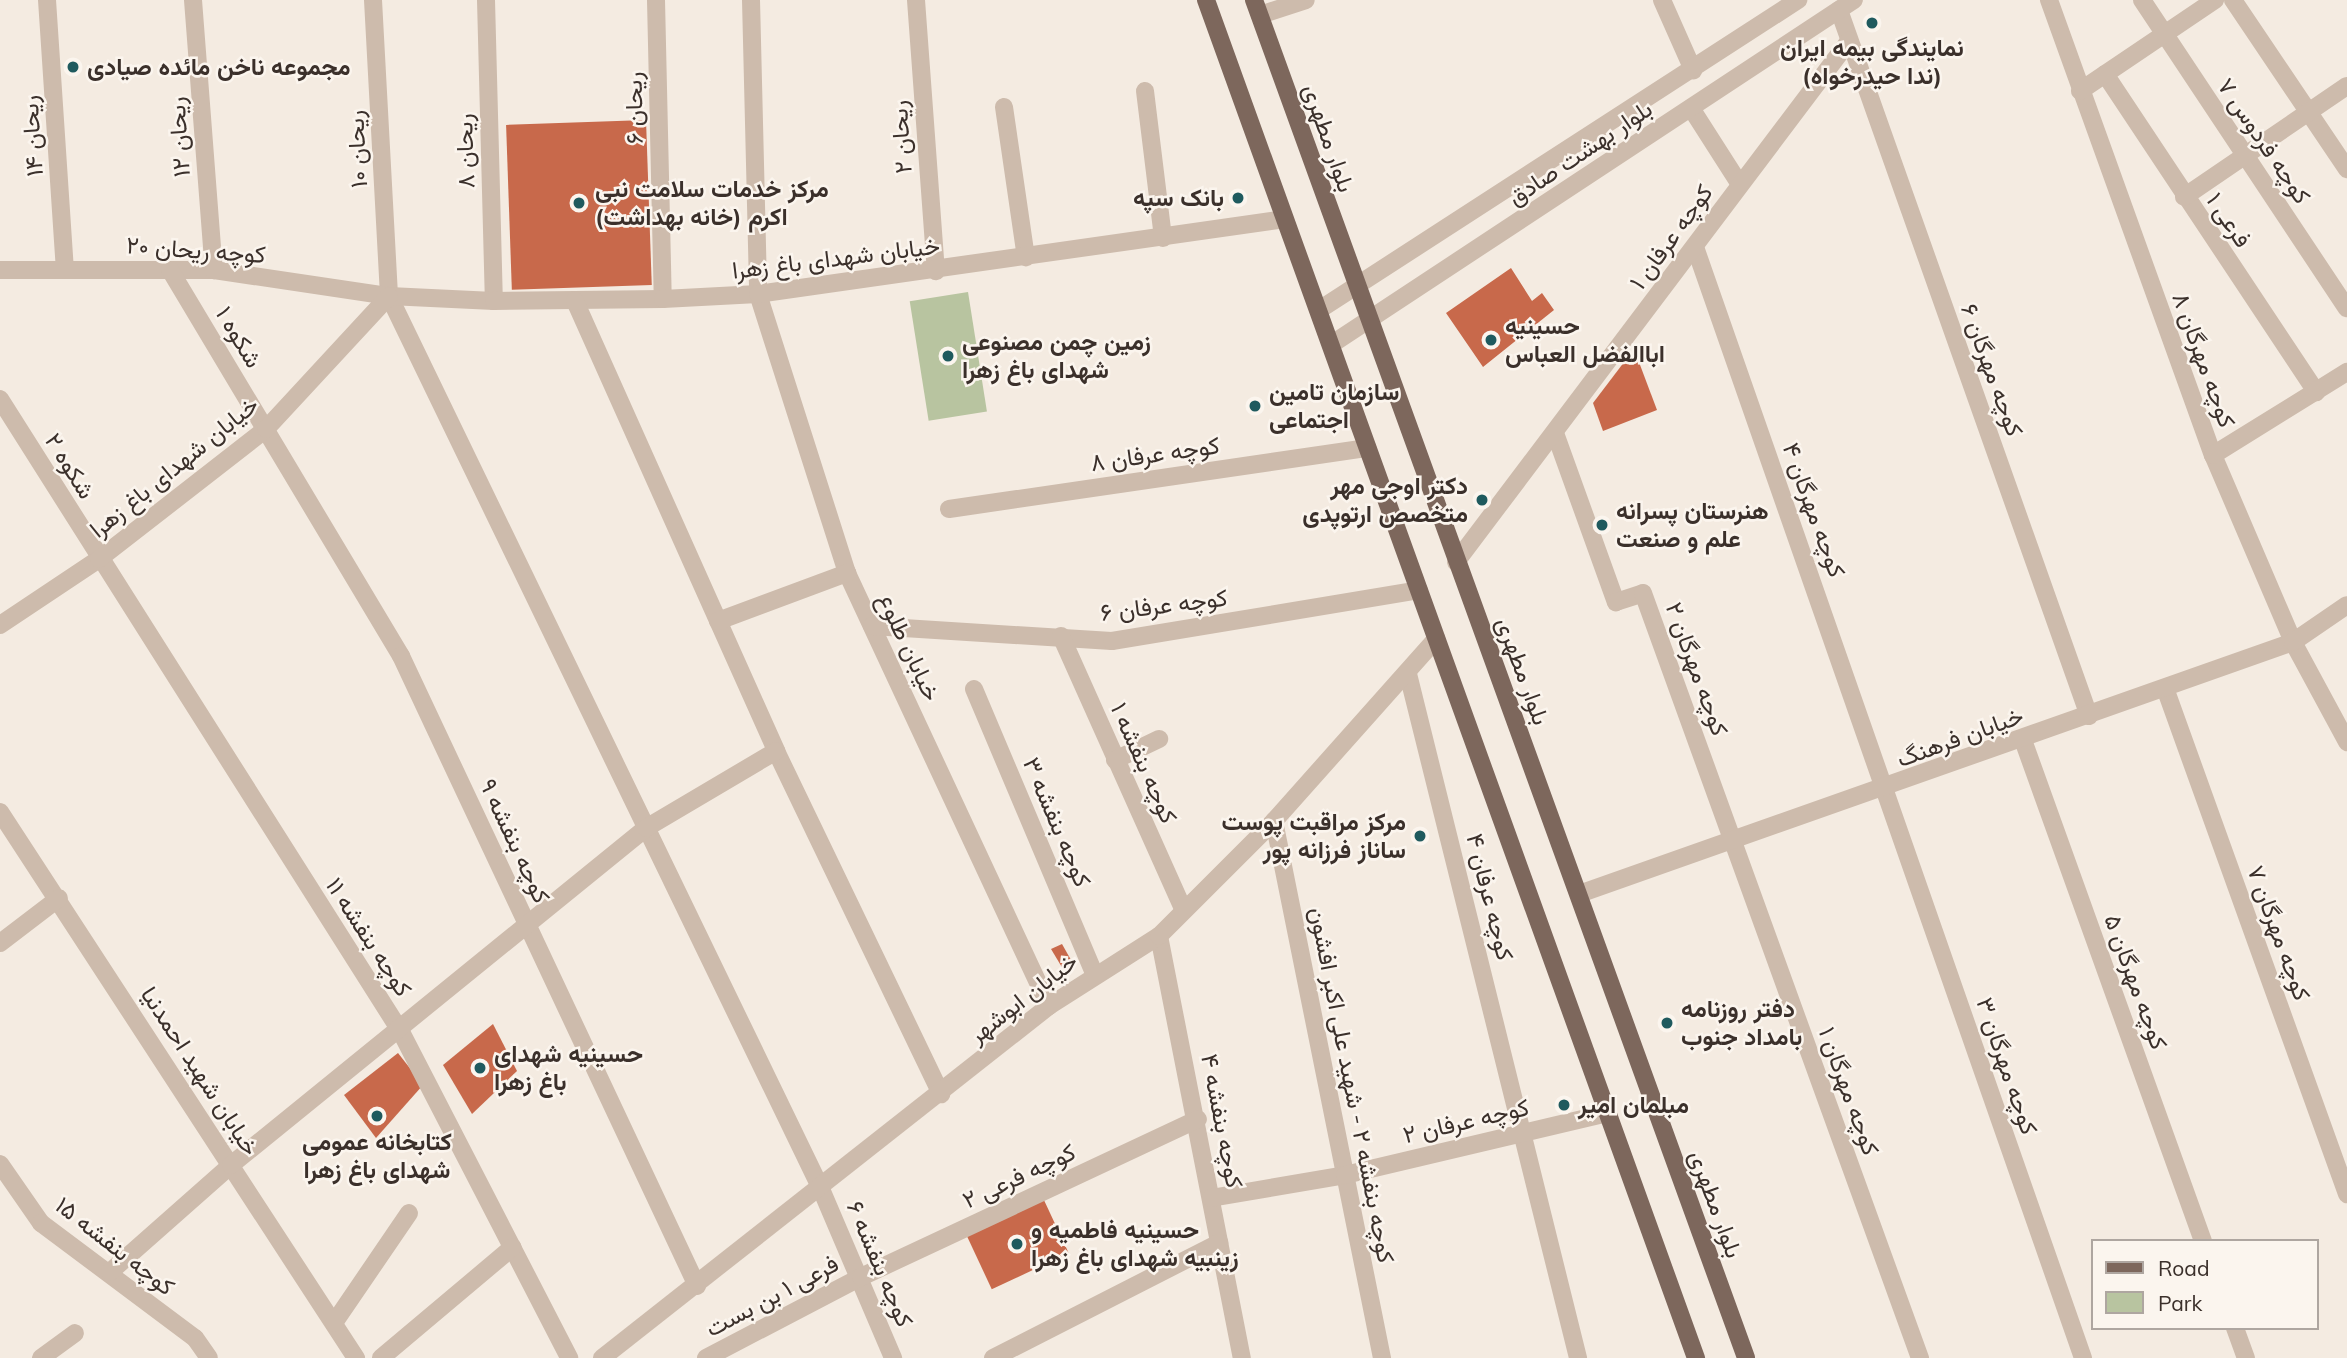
<!DOCTYPE html>
<html>
<head>
<meta charset="utf-8">
<style>
  body { margin:0 }
  #map { position:relative; width:2347px; height:1358px; overflow:hidden; background:#f4ebe1; font-family:Mulish,Vazirmatn,sans-serif }
  div>[style] { position:absolute }
  .green>* { inset:0; background:#b8c4a0; transform-origin:0 0 }
  .building>* { inset:0; background:#c8694b; transform-origin:0 0 }
  .minor>* { height:18px; margin:-9px; padding:0 9px; transform-origin:9px; border-radius:9px; background:#cdbbac }
  .major>* { height:18px; margin:-9px; padding:0 9px; transform-origin:9px; border-radius:9px; background:#7d675c }
  .dots>* { width:19px; height:19px; translate:-50% -50%; box-sizing:border-box; border:4px solid #fbf5ee; border-radius:50% }
  span { translate:-50% -50%; white-space:nowrap; text-align:center; line-height:1.15; -webkit-text-stroke:5px #fbf5ee; paint-order:stroke }
  .poi-label { font-size:24px; color:#3b302b; font-weight:700 }
  .left { translate:0 -50%; text-align:left }
  .right { translate:-100% -50%; text-align:right }
  .street-label { font-size:24px; color:#3b302b }
  .legend { position:absolute; left:2091px; top:1239px; width:228px; height:91px; box-sizing:border-box; background:#fbf5ee; border:2px solid #aea6a0; margin:0; padding:9px 12px; list-style:none; font-size:21px; color:#3b302b }
  .legend li { display:flex; align-items:center; gap:14px; height:35px }
  .legend b { width:35px; border:2px solid #aea6a0 }
</style>
</head>
<body>
<div id="map">
  <div class="green">
    <i style="left:968px;top:292px;width:121px;height:59px;rotate:81deg"></i>
  </div>
  <div class="building">
    <i style="left:646px;top:120px;width:165px;height:140px;rotate:88deg"></i>
    <i style="clip-path:polygon(1511px 268px,1532px 301px,1542px 293px,1554px 310px,1483px 367px,1446px 313px)"></i>
    <i style="clip-path:polygon(1634px 349px,1657px 410px,1603px 431px,1593px 403px)"></i>
    <i style="clip-path:polygon(1062px 944px,1075px 967px,1066px 974px,1051px 949px)"></i>
    <i style="clip-path:polygon(493px 1024px,517px 1071px,472px 1114px,443px 1065px)"></i>
    <i style="clip-path:polygon(398px 1053px,423px 1085px,376px 1138px,344px 1095px)"></i>
    <i style="left:1043px;top:1198px;width:61px;height:85px;rotate:65deg"></i>
  </div>
  <div class="minor">
    <i style="left:47px;top:0;width:270px;rotate:86.2deg"></i>
    <i style="left:193px;top:0;width:271px;rotate:85.6deg"></i>
    <i style="left:373px;top:0;width:296px;rotate:86.9deg"></i>
    <i style="left:389px;top:296px;width:992px;rotate:64.18deg"></i>
    <i style="left:821px;top:1189px;width:184px;rotate:66.9deg"></i>
    <i style="left:486px;top:0;width:301px;rotate:88.5deg"></i>
    <i style="left:656px;top:0;width:299px;rotate:88.7deg"></i>
    <i style="left:751px;top:0;width:294px;rotate:88.6deg"></i>
    <i style="left:758px;top:294px;width:293px;rotate:72.3deg"></i>
    <i style="left:847px;top:573px;width:478px;rotate:65deg"></i>
    <i style="left:916px;top:0;width:272px;rotate:85.8deg"></i>
    <i style="left:1662px;top:0;width:77px;rotate:66.1deg"></i>
    <i style="left:2049px;top:0;width:484px;rotate:70.2deg"></i>
    <i style="left:2213px;top:455px;width:203px;rotate:66.8deg"></i>
    <i style="left:2293px;top:642px;width:114px;rotate:61.6deg"></i>
    <i style="left:2142px;top:0;width:370px;rotate:56.4deg"></i>
    <i style="left:2233px;top:0;width:204px;rotate:56deg"></i>
    <i style="left:1839px;top:10px;width:749px;rotate:70.5deg"></i>
    <i style="left:1260px;top:15px;width:48px;rotate:-18.1deg"></i>
    <i style="left:2105px;top:74px;width:382px;rotate:56.4deg"></i>
    <i style="left:1145px;top:91px;width:148px;rotate:83deg"></i>
    <i style="left:2080px;top:91px;width:163px;rotate:-34deg"></i>
    <i style="left:1004px;top:107px;width:152px;rotate:81.7deg"></i>
    <i style="left:1691px;top:108px;width:89px;rotate:57.4deg"></i>
    <i style="left:2184px;top:197px;width:197px;rotate:-34.3deg"></i>
    <i style="left:1695px;top:247px;width:1177px;rotate:70.75deg"></i>
    <i style="left:0;top:270px;width:214px"></i>
    <i style="left:214px;top:270px;width:177px;rotate:8.5deg"></i>
    <i style="left:389px;top:296px;width:105px;rotate:2.7deg"></i>
    <i style="left:494px;top:301px;width:169px;rotate:-0.7deg"></i>
    <i style="left:663px;top:299px;width:95px;rotate:-3deg"></i>
    <i style="left:758px;top:294px;width:532px;rotate:-8.1deg"></i>
    <i style="left:170px;top:270px;width:450px;rotate:59.1deg"></i>
    <i style="left:401px;top:656px;width:696px;rotate:64.83deg"></i>
    <i style="left:575px;top:301px;width:493px;rotate:65.9deg"></i>
    <i style="left:776px;top:751px;width:381px;rotate:64.3deg"></i>
    <i style="left:1319px;top:310px;width:571px;rotate:-32.91deg"></i>
    <i style="left:1332px;top:344px;width:625px;rotate:-33.39deg"></i>
    <i style="left:0;top:399px;width:749px;rotate:57.65deg"></i>
    <i style="left:401px;top:1032px;width:367px;rotate:62.7deg"></i>
    <i style="left:1555px;top:433px;width:180px;rotate:70.2deg"></i>
    <i style="left:1616px;top:602px;width:28px;rotate:-18deg"></i>
    <i style="left:1643px;top:593px;width:814px;rotate:70.1deg"></i>
    <i style="left:2213px;top:455px;width:158px;rotate:-31.8deg"></i>
    <i style="left:949px;top:509px;width:423px;rotate:-8.3deg"></i>
    <i style="left:1456px;top:562px;width:653px;rotate:-52.97deg"></i>
    <i style="left:718px;top:621px;width:138px;rotate:-20.4deg"></i>
    <i style="left:0;top:625px;width:119px;rotate:-33.7deg"></i>
    <i style="left:99px;top:559px;width:212px;rotate:-37.9deg"></i>
    <i style="left:266px;top:429px;width:181px;rotate:-47.2deg"></i>
    <i style="left:872px;top:626px;width:240px;rotate:3.6deg"></i>
    <i style="left:1112px;top:641px;width:311px;rotate:-9.4deg"></i>
    <i style="left:1061px;top:636px;width:299px;rotate:65.9deg"></i>
    <i style="left:1408px;top:674px;width:705px;rotate:76.04deg"></i>
    <i style="left:2165px;top:688px;width:538px;rotate:70.22deg"></i>
    <i style="left:974px;top:689px;width:308px;rotate:67.1deg"></i>
    <i style="left:2023px;top:740px;width:532px;rotate:70.24deg"></i>
    <i style="left:1115px;top:760px;width:49px;rotate:-25.5deg"></i>
    <i style="left:0;top:812px;width:652px;rotate:56.9deg"></i>
    <i style="left:1274px;top:821px;width:548px;rotate:78.63deg"></i>
    <i style="left:1579px;top:894px;width:757px;rotate:-19.44deg"></i>
    <i style="left:2293px;top:642px;width:65px;rotate:-34.4deg"></i>
    <i style="left:1159px;top:936px;width:430px;rotate:78.9deg"></i>
    <i style="left:0;top:943px;width:74px;rotate:-37.3deg"></i>
    <i style="left:0;top:1164px;width:72px;rotate:55.2deg"></i>
    <i style="left:41px;top:1223px;width:192px;rotate:36.8deg"></i>
    <i style="left:195px;top:1338px;width:24px;rotate:55deg"></i>
    <i style="left:1211px;top:1198px;width:136px;rotate:-9.7deg"></i>
    <i style="left:1345px;top:1175px;width:270px;rotate:-13.3deg"></i>
    <i style="left:110px;top:1272px;width:162px;rotate:-41.5deg"></i>
    <i style="left:231px;top:1165px;width:535px;rotate:-39.08deg"></i>
    <i style="left:646px;top:828px;width:151px;rotate:-30.6deg"></i>
    <i style="left:334px;top:1323px;width:133px;rotate:-55.7deg"></i>
    <i style="left:2235px;top:1328px;width:32px;rotate:70deg"></i>
    <i style="left:41px;top:1358px;width:42px;rotate:-36.3deg"></i>
    <i style="left:381px;top:1358px;width:172px;rotate:-40.1deg"></i>
    <i style="left:602px;top:1358px;width:569px;rotate:-38.22deg"></i>
    <i style="left:1049px;top:1006px;width:130px;rotate:-32.5deg"></i>
    <i style="left:1159px;top:936px;width:163px;rotate:-45deg"></i>
    <i style="left:1274px;top:821px;width:244px;rotate:-48.3deg"></i>
    <i style="left:706px;top:1358px;width:175px;rotate:-27.6deg"></i>
    <i style="left:861px;top:1277px;width:372px;rotate:-25.1deg"></i>
    <i style="left:993px;top:1358px;width:254px;rotate:-27deg"></i>
  </div>
  <div class="major">
    <i style="left:1206px;top:0;width:1444px;rotate:70.16deg"></i>
    <i style="left:1254px;top:0;width:1444px;rotate:70.08deg"></i>
  </div>
  <div class="dots">
    <i style="left:1872px;top:23px;background:#1f5a5e"></i>
    <i style="left:73px;top:67px;background:#1f5a5e"></i>
    <i style="left:1238px;top:198px;background:#1f5a5e"></i>
    <i style="left:579px;top:203px;background:#1f5a5e"></i>
    <i style="left:1491px;top:340px;background:#1f5a5e"></i>
    <i style="left:948px;top:356px;background:#1f5a5e"></i>
    <i style="left:1255px;top:406px;background:#1f5a5e"></i>
    <i style="left:1482px;top:500px;background:#1f5a5e"></i>
    <i style="left:1602px;top:525px;background:#1f5a5e"></i>
    <i style="left:1420px;top:836px;background:#1f5a5e"></i>
    <i style="left:1667px;top:1023px;background:#1f5a5e"></i>
    <i style="left:480px;top:1068px;background:#1f5a5e"></i>
    <i style="left:1564px;top:1105px;background:#1f5a5e"></i>
    <i style="left:377px;top:1116px;background:#1f5a5e"></i>
    <i style="left:1017px;top:1244px;background:#1f5a5e"></i>
  </div>
  <div class="poi-label">
    <span style="left:1872px;top:62px">نمایندگی بیمه ایران<br>(ندا حیدرخواه)</span>
    <span class="left" style="left:87px;top:67px">مجموعه ناخن مائده صیادی</span>
    <span class="left" style="left:595px;top:203px">مرکز خدمات سلامت نبی<br>اکرم (خانه بهداشت)</span>
    <span class="right" style="left:1224px;top:198px">بانک سپه</span>
    <span class="left" style="left:1505px;top:340px">حسینیه<br>اباالفضل العباس</span>
    <span class="left" style="left:962px;top:356px">زمین چمن مصنوعی<br>شهدای باغ زهرا</span>
    <span class="left" style="left:1269px;top:406px">سازمان تامین<br>اجتماعی</span>
    <span class="right" style="left:1468px;top:500px">دکتر اوجی مهر<br>متخصص ارتوپدی</span>
    <span class="left" style="left:1616px;top:525px">هنرستان پسرانه<br>علم و صنعت</span>
    <span class="right" style="left:1406px;top:836px">مرکز مراقبت پوست<br>ساناز فرزانه پور</span>
    <span class="left" style="left:1681px;top:1023px">دفتر روزنامه<br>بامداد جنوب</span>
    <span class="left" style="left:494px;top:1068px">حسینیه شهدای<br>باغ زهرا</span>
    <span class="left" style="left:1578px;top:1105px">مبلمان امیر</span>
    <span style="left:377px;top:1156px">کتابخانه عمومی<br>شهدای باغ زهرا</span>
    <span class="left" style="left:1031px;top:1244px">حسینیه فاطمیه و<br>زینبیه شهدای باغ زهرا</span>
  </div>
  <div class="street-label">
    <span style="left:634px;top:108px;rotate:-91deg">ریحان ۶</span>
    <span style="left:32px;top:136px;rotate:-94deg">ریحان ۱۴</span>
    <span style="left:179px;top:137px;rotate:-94deg">ریحان ۱۲</span>
    <span style="left:901px;top:137px;rotate:-94deg">ریحان ۲</span>
    <span style="left:1329px;top:138px;rotate:71deg">بلوار مطهری</span>
    <span style="left:2264px;top:141px;rotate:56deg">کوچه فردوس ۷</span>
    <span style="left:357px;top:149px;rotate:-93deg">ریحان ۱۰</span>
    <span style="left:465px;top:151px;rotate:-92deg">ریحان ۸</span>
    <span style="left:1580px;top:153px;rotate:-34deg">بلوار بهشت صادق</span>
    <span style="left:2229px;top:220px;rotate:56deg">فرعی ۱</span>
    <span style="left:1671px;top:237px;rotate:-54deg">کوچه عرفان ۱</span>
    <span style="left:196px;top:250px;rotate:4deg">کوچه ریحان ۲۰</span>
    <span style="left:836px;top:258px;rotate:-7deg">خیابان شهدای باغ‌ زهرا</span>
    <span style="left:239px;top:337px;rotate:59deg">شکوه ۱</span>
    <span style="left:2204px;top:360px;rotate:70deg">کوچه مهرگان ۸</span>
    <span style="left:1992px;top:370px;rotate:70deg">کوچه مهرگان ۶</span>
    <span style="left:1155px;top:454px;rotate:-8deg">کوچه عرفان ۸</span>
    <span style="left:70px;top:466px;rotate:58deg">شکوه ۲</span>
    <span style="left:174px;top:467px;rotate:-39deg">خیابان شهدای باغ زهرا</span>
    <span style="left:1814px;top:510px;rotate:70deg">کوچه مهرگان ۴</span>
    <span style="left:1164px;top:605px;rotate:-7deg">کوچه عرفان ۶</span>
    <span style="left:909px;top:647px;rotate:65deg">خیابان طلوع</span>
    <span style="left:1697px;top:669px;rotate:70deg">کوچه مهرگان ۲</span>
    <span style="left:1523px;top:671px;rotate:70deg">بلوار مطهری</span>
    <span style="left:1960px;top:737px;rotate:-20deg">خیابان فرهنگ</span>
    <span style="left:1144px;top:763px;rotate:66deg">کوچه بنفشه ۱</span>
    <span style="left:1057px;top:822px;rotate:67deg">کوچه بنفشه ۳</span>
    <span style="left:515px;top:841px;rotate:65deg">کوچه بنفشه ۹</span>
    <span style="left:1490px;top:897px;rotate:76deg">کوچه عرفان ۴</span>
    <span style="left:2279px;top:933px;rotate:70deg">کوچه مهرگان ۷</span>
    <span style="left:369px;top:937px;rotate:57deg">کوچه بنفشه ۱۱</span>
    <span style="left:2136px;top:982px;rotate:70deg">کوچه مهرگان ۵</span>
    <span style="left:1023px;top:998px;rotate:-38deg">خیابان ابوشهر</span>
    <span style="left:2007px;top:1066px;rotate:71deg">کوچه مهرگان ۳</span>
    <span style="left:200px;top:1071px;rotate:57deg">خیابان شهید احمدنیا</span>
    <span style="left:1352px;top:1085px;rotate:79deg">کوچه بنفشه ۲ - شهید علی اکبر افشون</span>
    <span style="left:1849px;top:1091px;rotate:70deg">کوچه مهرگان ۱</span>
    <span style="left:1222px;top:1121px;rotate:79deg">کوچه بنفشه ۴</span>
    <span style="left:1466px;top:1121px;rotate:-13deg">کوچه عرفان ۲</span>
    <span style="left:1019px;top:1176px;rotate:-25deg">کوچه فرعی ۲</span>
    <span style="left:1716px;top:1204px;rotate:70deg">بلوار مطهری</span>
    <span style="left:115px;top:1246px;rotate:38deg">کوچه بنفشه ١۵</span>
    <span style="left:880px;top:1264px;rotate:67deg">کوچه بنفشه ۶</span>
    <span style="left:772px;top:1296px;rotate:-28deg">فرعی ۱ بن بست</span>
  </div>
  <ul class="legend">
  <li><b style="height:9px;background:#7d675c"></b>Road</li>
  <li><b style="height:19px;background:#b8c4a0"></b>Park</li>
  </ul>
</div>
</body>
</html>
